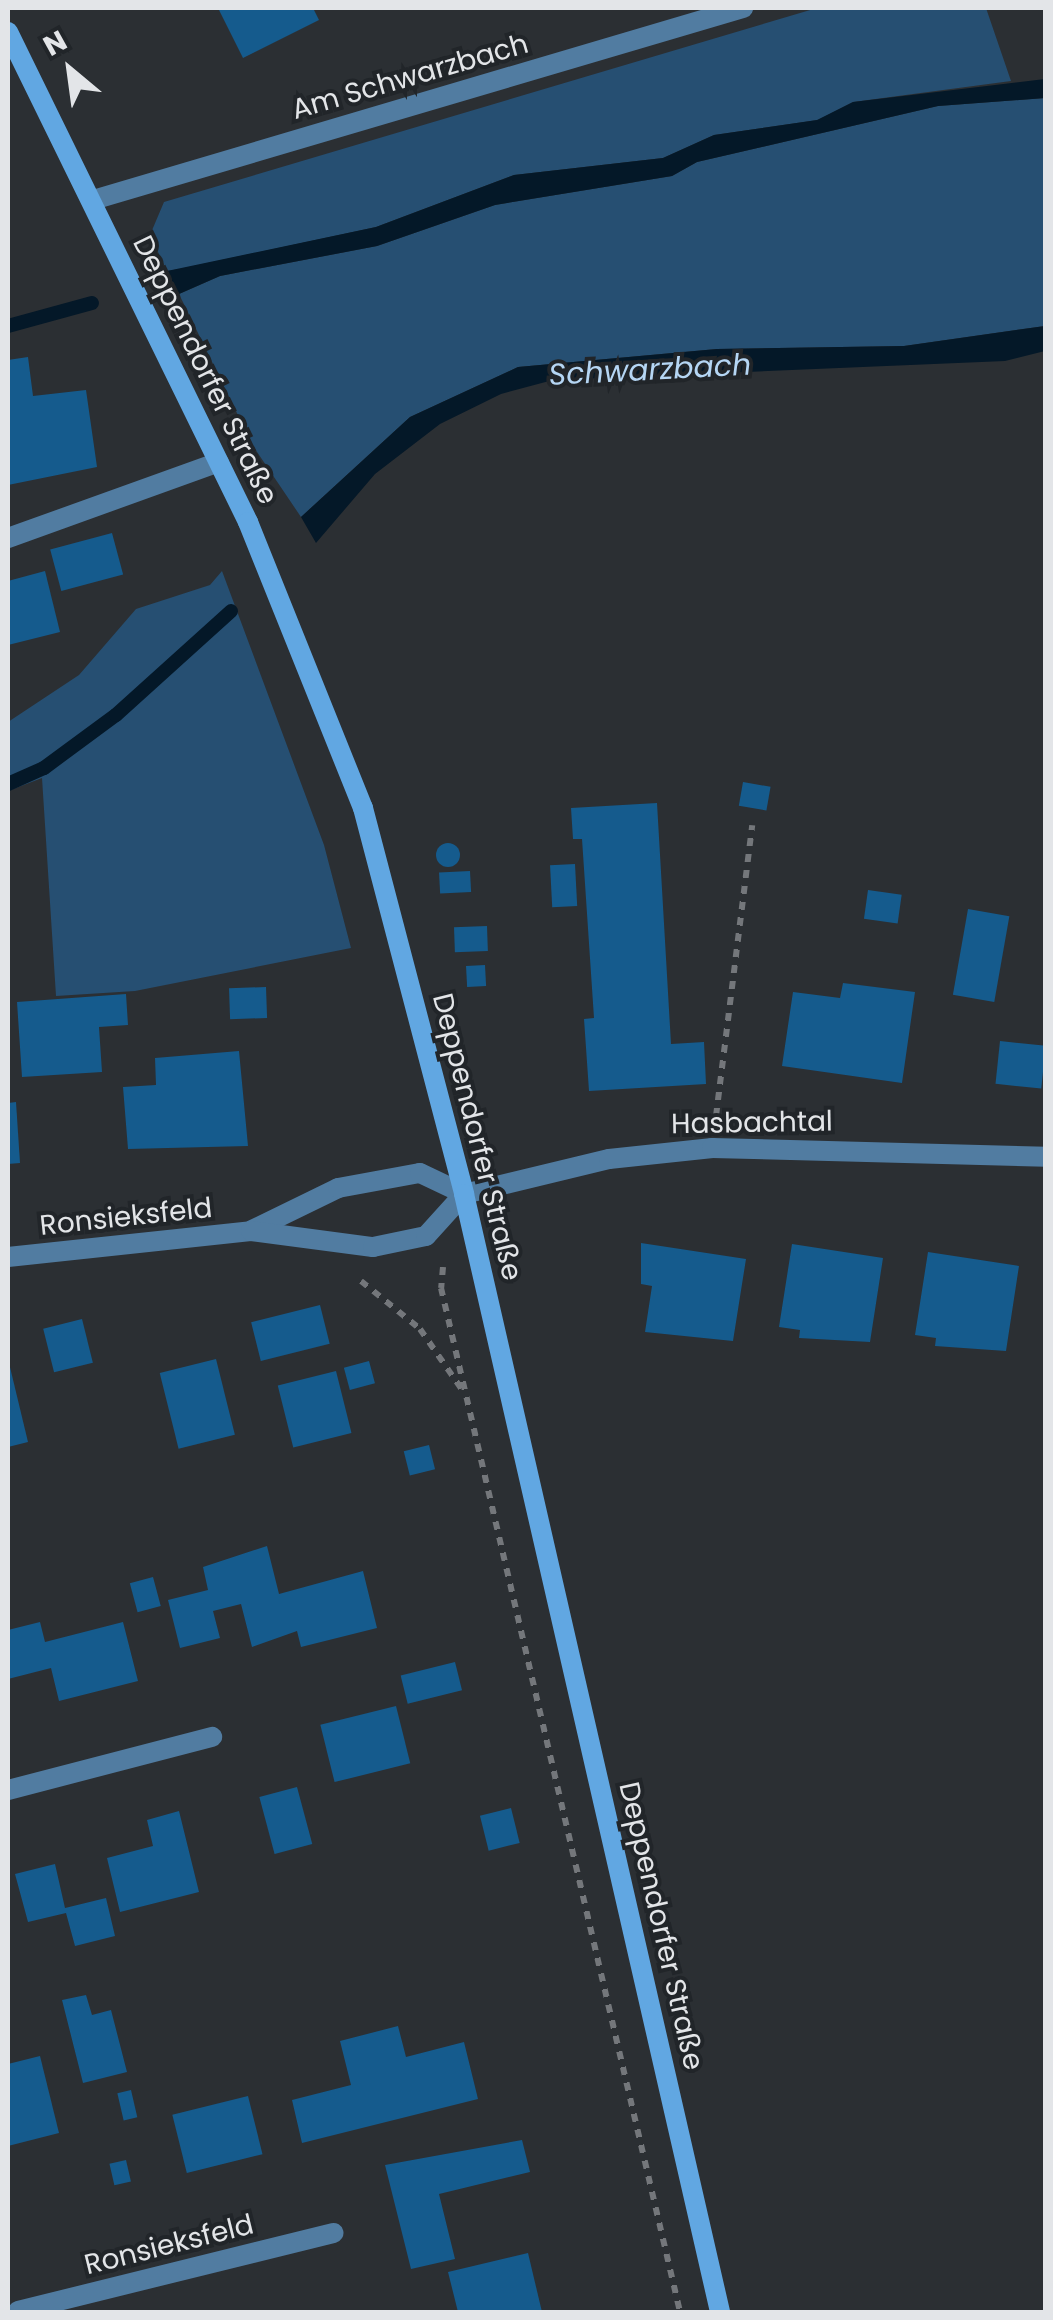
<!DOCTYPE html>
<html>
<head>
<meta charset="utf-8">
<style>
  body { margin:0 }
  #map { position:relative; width:1053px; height:2320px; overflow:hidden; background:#2b2f33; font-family:Poppins,sans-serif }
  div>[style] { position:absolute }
  .green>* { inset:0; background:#264f72 }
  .water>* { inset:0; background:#041828 }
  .stream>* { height:14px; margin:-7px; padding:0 7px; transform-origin:7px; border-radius:7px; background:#041828 }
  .building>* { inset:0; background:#155b8d; transform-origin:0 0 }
  .round { border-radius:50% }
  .path>* { height:6px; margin-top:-3px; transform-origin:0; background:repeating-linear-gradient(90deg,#74777b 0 8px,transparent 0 16px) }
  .lane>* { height:20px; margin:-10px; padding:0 10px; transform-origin:10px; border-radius:10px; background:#517ca1 }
  .street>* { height:20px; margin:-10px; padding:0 10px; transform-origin:10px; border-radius:10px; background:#517ca1 }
  .secondary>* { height:20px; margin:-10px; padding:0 10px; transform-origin:10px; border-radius:10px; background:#61a7e2 }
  span { translate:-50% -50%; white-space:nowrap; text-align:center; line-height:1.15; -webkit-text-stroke:8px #212529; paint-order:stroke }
  .street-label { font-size:28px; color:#e3e5e8 }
  .water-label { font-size:30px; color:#b5d6f4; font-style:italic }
  .frame { position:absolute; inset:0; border:10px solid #e3e5e8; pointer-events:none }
  .north { position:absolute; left:20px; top:20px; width:100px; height:100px; -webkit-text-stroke:8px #212529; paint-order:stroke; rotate:331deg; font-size:28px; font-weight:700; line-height:40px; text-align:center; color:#e3e5e8 }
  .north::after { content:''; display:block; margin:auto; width:35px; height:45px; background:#e3e5e8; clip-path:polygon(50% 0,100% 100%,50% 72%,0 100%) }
</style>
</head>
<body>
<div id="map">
  <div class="green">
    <i style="clip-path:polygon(817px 8px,986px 8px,1011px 81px,853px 102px,818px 120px,714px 135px,663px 158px,514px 175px,376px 227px,180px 269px,167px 271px,150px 235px,164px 202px)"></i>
    <i style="clip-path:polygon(1045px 98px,1045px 326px,904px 346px,717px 349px,518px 367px,410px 417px,301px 517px,253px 446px,179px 294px,220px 276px,377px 246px,495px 205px,672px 176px,697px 162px,938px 106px)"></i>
    <i style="clip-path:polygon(222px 571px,324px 845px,351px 948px,135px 991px,56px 996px,42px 778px,8px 791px,8px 722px,79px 675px,136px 609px,210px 585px)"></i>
  </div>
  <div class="water">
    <i style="clip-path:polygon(1045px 79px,1045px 98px,938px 106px,697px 162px,672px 176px,495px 205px,377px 246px,220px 276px,179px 294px,167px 271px,376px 227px,514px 175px,663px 158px,714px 135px,817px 120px,853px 102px)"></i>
    <i style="clip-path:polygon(1045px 326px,1045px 351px,1005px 361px,553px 380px,501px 394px,440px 424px,375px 474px,316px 543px,301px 517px,410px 417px,518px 367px,717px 349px,904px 346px)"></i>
  </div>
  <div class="stream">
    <i style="left:8px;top:326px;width:87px;rotate:-15.3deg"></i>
    <i style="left:8px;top:784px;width:39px;rotate:-24deg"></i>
    <i style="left:44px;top:768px;width:89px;rotate:-36.4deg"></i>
    <i style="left:116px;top:715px;width:155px;rotate:-42.1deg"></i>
  </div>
  <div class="building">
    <i style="clip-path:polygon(218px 8px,313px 8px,319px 20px,243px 58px)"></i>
    <i style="clip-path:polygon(28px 357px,33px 396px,86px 390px,97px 467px,8px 485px,8px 360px)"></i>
    <i style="left:112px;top:533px;width:43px;height:64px;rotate:75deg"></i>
    <i style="clip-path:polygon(45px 571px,60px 632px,8px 645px,8px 581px)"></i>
    <i style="left:743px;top:782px;width:28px;height:24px;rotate:10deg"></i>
    <i style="clip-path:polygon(657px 803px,671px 1044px,704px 1042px,706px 1084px,589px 1091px,584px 1019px,594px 1018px,582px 839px,573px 839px,571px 808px)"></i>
    <i class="round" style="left:436px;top:843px;width:24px;height:24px"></i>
    <i style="left:575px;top:864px;width:42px;height:25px;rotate:87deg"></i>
    <i style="left:470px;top:871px;width:21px;height:31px;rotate:87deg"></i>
    <i style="left:868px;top:890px;width:34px;height:29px;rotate:8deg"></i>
    <i style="left:968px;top:909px;width:42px;height:87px;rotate:10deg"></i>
    <i style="left:487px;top:926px;width:25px;height:33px;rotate:88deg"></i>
    <i style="left:485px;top:965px;width:21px;height:19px;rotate:87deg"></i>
    <i style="clip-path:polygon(843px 983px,915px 992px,902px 1083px,782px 1066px,793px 992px,840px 998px)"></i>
    <i style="left:266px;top:987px;width:31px;height:37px;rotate:88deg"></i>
    <i style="clip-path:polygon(126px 994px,128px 1025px,99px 1027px,102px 1072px,22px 1077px,17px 1002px)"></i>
    <i style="left:1000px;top:1041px;width:46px;height:43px;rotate:6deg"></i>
    <i style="clip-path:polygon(239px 1051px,248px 1146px,128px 1149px,123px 1087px,156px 1085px,155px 1058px)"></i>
    <i style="clip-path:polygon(16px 1102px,20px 1163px,8px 1164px,8px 1103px)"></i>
    <i style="clip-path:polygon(641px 1243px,746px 1259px,733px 1341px,645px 1332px,652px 1286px,641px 1284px)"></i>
    <i style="clip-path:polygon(792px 1244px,883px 1258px,870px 1342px,799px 1338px,800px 1330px,779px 1327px)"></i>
    <i style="clip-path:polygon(928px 1252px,1019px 1266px,1006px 1351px,935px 1346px,936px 1338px,915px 1335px)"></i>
    <i style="left:320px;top:1305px;width:40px;height:71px;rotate:76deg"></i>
    <i style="left:82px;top:1319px;width:45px;height:40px;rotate:76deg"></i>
    <i style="left:216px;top:1359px;width:78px;height:58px;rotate:76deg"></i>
    <i style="left:369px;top:1361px;width:23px;height:26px;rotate:75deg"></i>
    <i style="clip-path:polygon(9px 1363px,28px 1442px,8px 1447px,8px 1364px)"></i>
    <i style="left:336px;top:1371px;width:64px;height:60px;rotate:76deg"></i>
    <i style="left:429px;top:1445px;width:25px;height:26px;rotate:76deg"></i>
    <i style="clip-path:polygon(267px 1546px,279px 1594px,363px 1571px,377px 1628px,301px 1647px,297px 1631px,252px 1647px,241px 1604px,213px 1611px,220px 1638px,180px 1648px,168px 1600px,208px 1590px,203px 1567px)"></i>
    <i style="left:153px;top:1577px;width:30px;height:24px;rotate:75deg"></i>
    <i style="clip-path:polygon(40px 1622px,45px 1642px,123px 1622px,138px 1681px,59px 1701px,51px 1668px,8px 1679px,8px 1630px)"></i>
    <i style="left:455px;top:1662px;width:29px;height:56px;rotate:76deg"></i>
    <i style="left:396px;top:1706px;width:59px;height:78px;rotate:76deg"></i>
    <i style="left:297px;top:1787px;width:59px;height:39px;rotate:75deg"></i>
    <i style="left:511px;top:1808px;width:36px;height:32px;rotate:76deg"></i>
    <i style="clip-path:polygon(179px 1811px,199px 1892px,120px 1912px,107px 1858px,153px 1846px,147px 1820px)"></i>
    <i style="clip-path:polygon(55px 1864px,65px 1908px,106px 1898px,115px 1936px,75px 1946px,66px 1913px,28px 1922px,15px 1874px)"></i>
    <i style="clip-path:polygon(86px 1995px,92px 2015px,111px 2010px,127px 2072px,83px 2083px,62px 2000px)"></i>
    <i style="clip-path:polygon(398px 2026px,406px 2057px,464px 2042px,478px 2099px,302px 2143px,292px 2100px,351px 2085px,340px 2041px)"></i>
    <i style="clip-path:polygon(40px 2056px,59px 2133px,8px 2146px,8px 2064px)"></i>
    <i style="left:131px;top:2090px;width:28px;height:14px;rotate:77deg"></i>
    <i style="left:248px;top:2096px;width:60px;height:78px;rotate:76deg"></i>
    <i style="clip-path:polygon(522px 2140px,530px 2172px,439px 2194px,455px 2259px,411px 2269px,385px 2165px)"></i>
    <i style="left:126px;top:2160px;width:22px;height:17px;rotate:77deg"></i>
    <i style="clip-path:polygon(528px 2253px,542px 2312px,458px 2312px,448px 2272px)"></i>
  </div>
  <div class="path">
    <i style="left:716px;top:1116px;width:293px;rotate:-82.9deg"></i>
    <i style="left:443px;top:1267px;width:21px;rotate:95deg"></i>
    <i style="left:441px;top:1288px;width:1052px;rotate:76.86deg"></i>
    <i style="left:361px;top:1281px;width:76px;rotate:39.1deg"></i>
    <i style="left:420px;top:1329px;width:75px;rotate:55.3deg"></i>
  </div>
  <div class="lane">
    <i style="left:8px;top:538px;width:224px;rotate:-19.8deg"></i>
  </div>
  <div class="street">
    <i style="left:93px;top:200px;width:678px;rotate:-16.46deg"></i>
    <i style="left:464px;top:1194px;width:149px;rotate:-13.6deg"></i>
    <i style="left:609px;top:1159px;width:104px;rotate:-6.1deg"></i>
    <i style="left:712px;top:1148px;width:334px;rotate:1.5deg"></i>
    <i style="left:252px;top:1230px;width:96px;rotate:-26deg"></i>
    <i style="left:338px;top:1188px;width:83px;rotate:-10.4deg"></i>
    <i style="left:420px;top:1173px;width:49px;rotate:25.5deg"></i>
    <i style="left:8px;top:1257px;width:244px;rotate:-6.1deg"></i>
    <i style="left:251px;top:1231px;width:123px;rotate:7.5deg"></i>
    <i style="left:373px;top:1247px;width:54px;rotate:-11.7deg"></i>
    <i style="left:426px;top:1236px;width:57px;rotate:-47.9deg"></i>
    <i style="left:8px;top:1790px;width:211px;rotate:-14.6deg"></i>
    <i style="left:18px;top:2311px;width:325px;rotate:-13.9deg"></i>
  </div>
  <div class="secondary">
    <i style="left:8px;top:32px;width:546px;rotate:63.9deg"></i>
    <i style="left:248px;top:522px;width:308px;rotate:68.1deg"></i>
    <i style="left:363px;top:808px;width:399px;rotate:75.3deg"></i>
    <i style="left:464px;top:1194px;width:1147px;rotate:77.1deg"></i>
  </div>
  <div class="street-label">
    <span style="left:410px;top:77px;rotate:-16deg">Am Schwarzbach</span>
    <span style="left:205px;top:370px;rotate:64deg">Deppendorfer Straße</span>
    <span style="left:752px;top:1123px;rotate:-1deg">Hasbachtal</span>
    <span style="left:477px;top:1137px;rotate:76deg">Deppendorfer Straße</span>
    <span style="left:126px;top:1217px;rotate:-6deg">Ronsieksfeld</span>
    <span style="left:661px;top:1926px;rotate:77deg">Deppendorfer Straße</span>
    <span style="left:169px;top:2245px;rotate:-14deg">Ronsieksfeld</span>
  </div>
  <div class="water-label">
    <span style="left:650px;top:370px;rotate:-3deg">Schwarzbach</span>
  </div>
  <div class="frame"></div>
  <div class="north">N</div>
</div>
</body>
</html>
